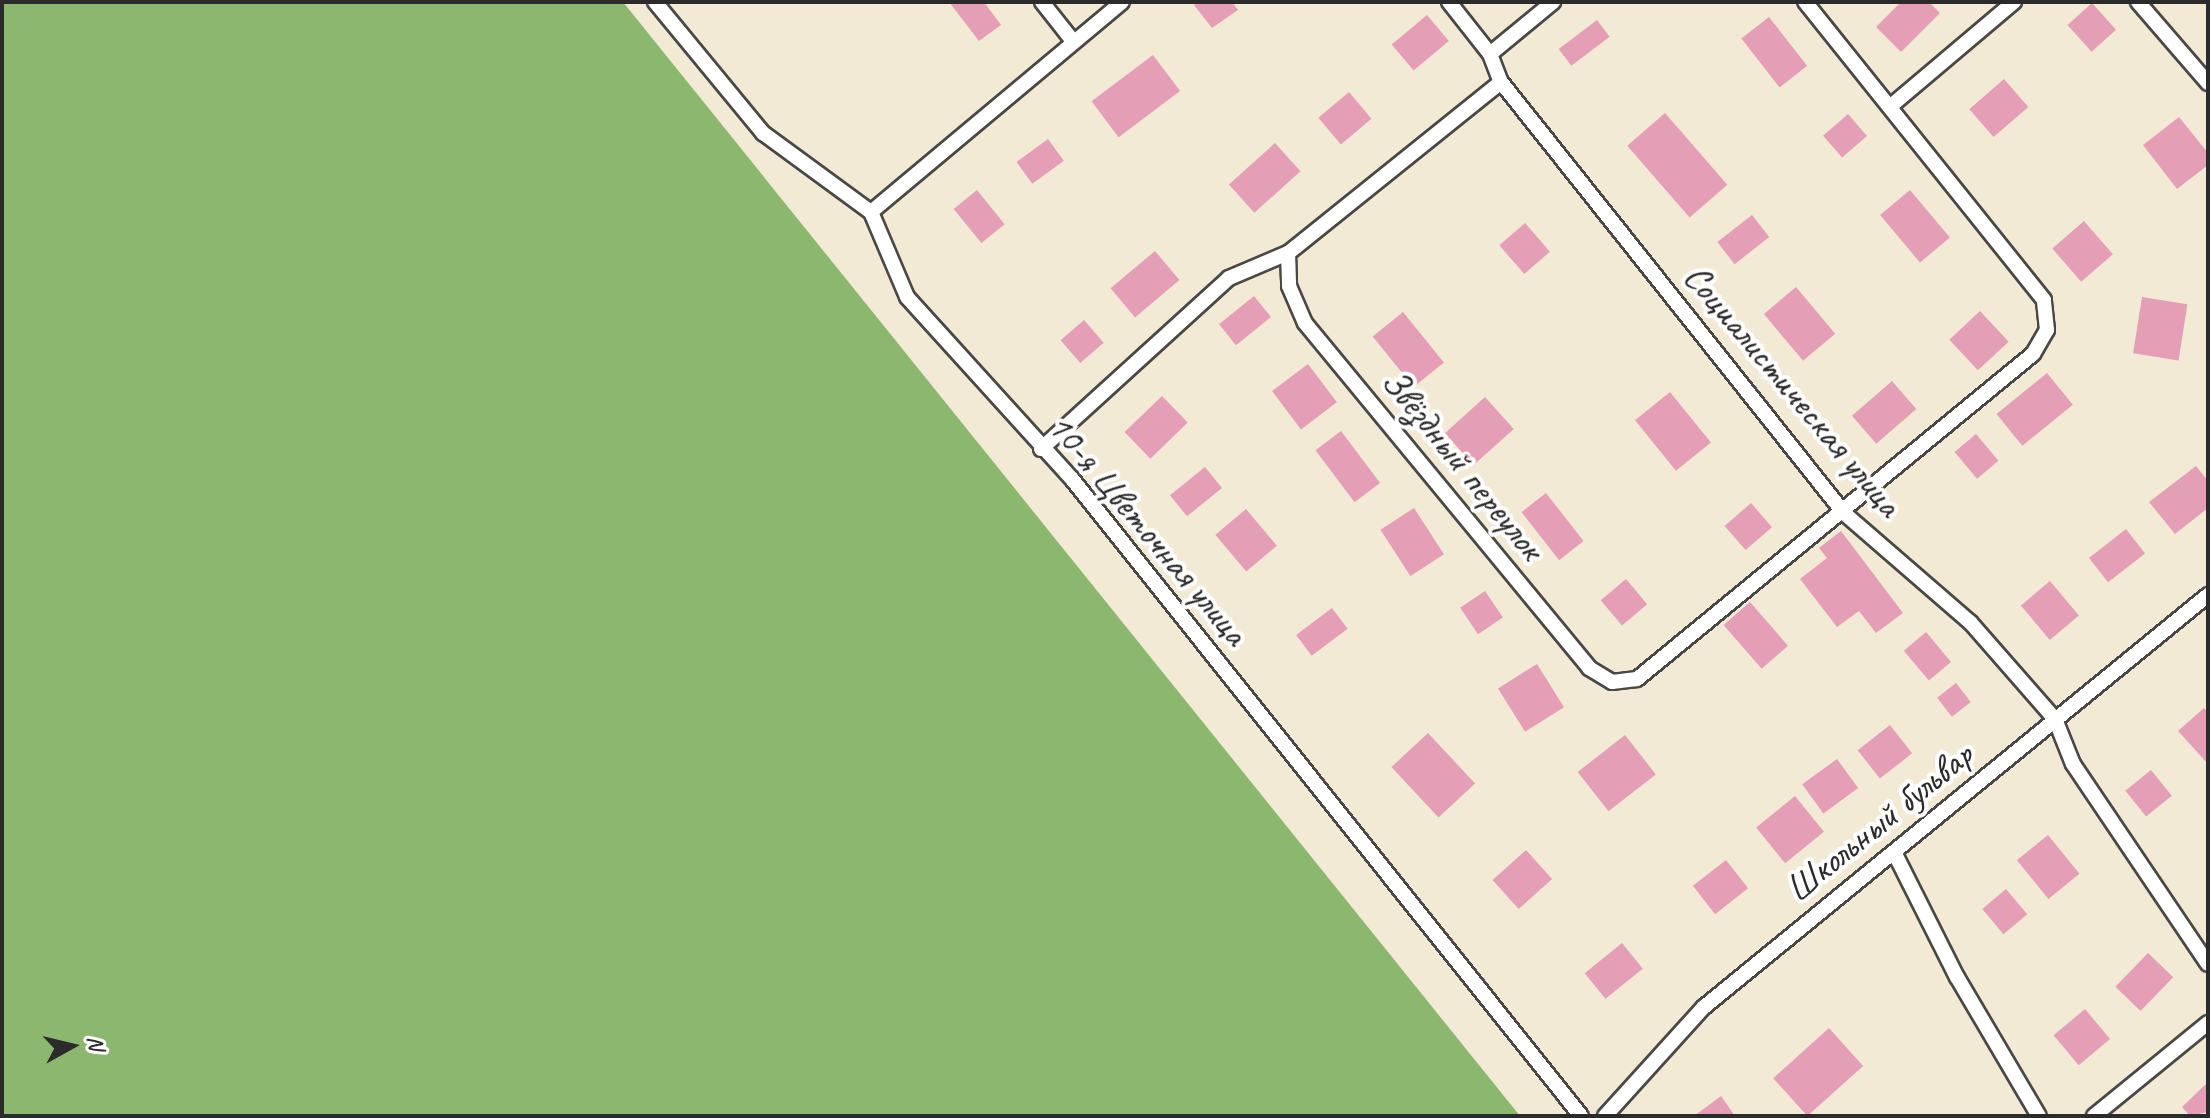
<!DOCTYPE html>
<html>
<head>
<meta charset="utf-8">
<style>
  body { margin:0 }
  #map { position:relative; width:2210px; height:1118px; overflow:hidden; background:#f2ead4; font-family:Caveat,sans-serif }
  div>[style] { position:absolute }
  .forest>* { inset:0; background:#8bb76e }
  .building>* { inset:0; background:#e49fb7; transform-origin:0 0 }
  .roads { filter:drop-shadow(2px 0 #494844) drop-shadow(-2px 0 #494844) drop-shadow(0 2px #494844) drop-shadow(0 -2px #494844) }
  .lane>* { height:14px; margin:-7px; padding:0 7px; transform-origin:7px; border-radius:7px; background:#fff }
  span { translate:-50% -50%; white-space:nowrap; text-align:center; line-height:1.15; -webkit-text-stroke:8px #fff; paint-order:stroke }
  .street-label { font-size:38px; color:#2b2b2b }
  .frame { position:absolute; inset:0; border:4px solid #2b2b2b; pointer-events:none }
  .north { position:absolute; left:32px; top:1006px; width:80px; height:80px; -webkit-text-stroke:6px #fff; paint-order:stroke; rotate:82deg; font-size:22px; font-weight:700; line-height:32px; text-align:center; color:#2b2b2b }
  .north::after { content:''; display:block; margin:auto; width:28px; height:36px; background:#2b2b2b; clip-path:polygon(50% 0,100% 100%,50% 72%,0 100%) }
</style>
</head>
<body>
<div id="map">
  <div class="forest">
    <i style="clip-path:polygon(2px 2px,623px 2px,1520px 1116px,2px 1116px)"></i>
  </div>
  <div class="building">
    <i style="clip-path:polygon(949px 2px,984px 2px,1001px 25px,979px 41px)"></i>
    <i style="clip-path:polygon(1198px 2px,1232px 2px,1238px 10px,1212px 28px,1194px 5px)"></i>
    <i style="clip-path:polygon(1901px 2px,1929px 2px,1940px 13px,1901px 52px,1876px 27px)"></i>
    <i style="left:2092px;top:3px;width:36px;height:33px;rotate:48deg"></i>
    <i style="left:1427px;top:15px;width:34px;height:46px;rotate:50deg"></i>
    <i style="left:1769px;top:17px;width:62px;height:35px;rotate:52deg"></i>
    <i style="left:1597px;top:20px;width:21px;height:48px;rotate:53deg"></i>
    <i style="left:1153px;top:55px;width:45px;height:77px;rotate:53deg"></i>
    <i style="left:2004px;top:79px;width:37px;height:46px;rotate:49deg"></i>
    <i style="left:1349px;top:92px;width:35px;height:40px;rotate:50deg"></i>
    <i style="left:1665px;top:113px;width:95px;height:50px;rotate:49deg"></i>
    <i style="left:1848px;top:114px;width:29px;height:33px;rotate:49deg"></i>
    <i style="clip-path:polygon(2179px 117px,2208px 153px,2208px 165px,2177px 189px,2143px 145px)"></i>
    <i style="left:1048px;top:139px;width:27px;height:39px;rotate:54deg"></i>
    <i style="left:1275px;top:143px;width:38px;height:62px;rotate:48deg"></i>
    <i style="left:977px;top:190px;width:44px;height:30px;rotate:51deg"></i>
    <i style="left:1910px;top:190px;width:62px;height:39px;rotate:50deg"></i>
    <i style="left:1752px;top:215px;width:28px;height:44px;rotate:52deg"></i>
    <i style="left:2084px;top:221px;width:44px;height:42px;rotate:49deg"></i>
    <i style="left:1525px;top:223px;width:38px;height:34px;rotate:49deg"></i>
    <i style="left:1155px;top:251px;width:38px;height:58px;rotate:50deg"></i>
    <i style="left:1796px;top:287px;width:61px;height:42px;rotate:50deg"></i>
    <i style="left:1254px;top:296px;width:27px;height:45px;rotate:51deg"></i>
    <i style="left:2142px;top:297px;width:46px;height:57px;rotate:9deg"></i>
    <i style="left:1980px;top:311px;width:42px;height:42px;rotate:47deg"></i>
    <i style="left:1403px;top:312px;width:65px;height:39px;rotate:51deg"></i>
    <i style="left:1084px;top:320px;width:30px;height:31px;rotate:49deg"></i>
    <i style="left:1308px;top:364px;width:48px;height:45px;rotate:53deg"></i>
    <i style="left:2047px;top:373px;width:41px;height:65px;rotate:51deg"></i>
    <i style="left:1892px;top:381px;width:37px;height:53px;rotate:49deg"></i>
    <i style="left:1670px;top:392px;width:65px;height:45px;rotate:51deg"></i>
    <i style="left:1162px;top:396px;width:37px;height:52px;rotate:46deg"></i>
    <i style="left:1485px;top:397px;width:43px;height:54px;rotate:48deg"></i>
    <i style="left:1341px;top:431px;width:65px;height:32px;rotate:53deg"></i>
    <i style="left:1976px;top:434px;width:35px;height:28px;rotate:50deg"></i>
    <i style="clip-path:polygon(2196px 466px,2208px 481px,2208px 508px,2175px 534px,2149px 502px)"></i>
    <i style="left:1205px;top:467px;width:27px;height:45px;rotate:51deg"></i>
    <i style="left:1546px;top:493px;width:61px;height:31px;rotate:52deg"></i>
    <i style="left:1751px;top:503px;width:32px;height:35px;rotate:49deg"></i>
    <i style="left:1414px;top:508px;width:55px;height:40px;rotate:57deg"></i>
    <i style="left:1246px;top:509px;width:48px;height:40px;rotate:50deg"></i>
    <i style="left:2126px;top:529px;width:31px;height:47px;rotate:52deg"></i>
    <i style="clip-path:polygon(1841px 531px,1903px 613px,1876px 633px,1859px 611px,1837px 627px,1800px 579px,1827px 558px,1819px 548px)"></i>
    <i style="left:1626px;top:579px;width:33px;height:33px;rotate:50deg"></i>
    <i style="left:2050px;top:581px;width:45px;height:38px;rotate:50deg"></i>
    <i style="left:1485px;top:591px;width:32px;height:30px;rotate:56deg"></i>
    <i style="left:1750px;top:602px;width:58px;height:35px;rotate:49deg"></i>
    <i style="left:1332px;top:608px;width:26px;height:45px;rotate:53deg"></i>
    <i style="left:1926px;top:632px;width:39px;height:29px;rotate:50deg"></i>
    <i style="left:1537px;top:664px;width:51px;height:46px;rotate:58deg"></i>
    <i style="left:1956px;top:683px;width:24px;height:24px;rotate:52deg"></i>
    <i style="clip-path:polygon(2204px 708px,2208px 712px,2208px 764px,2178px 731px)"></i>
    <i style="left:1890px;top:725px;width:36px;height:41px;rotate:52deg"></i>
    <i style="left:1428px;top:733px;width:69px;height:50px;rotate:47deg"></i>
    <i style="left:1625px;top:735px;width:50px;height:60px;rotate:52deg"></i>
    <i style="left:1837px;top:759px;width:36px;height:43px;rotate:54deg"></i>
    <i style="left:2151px;top:770px;width:33px;height:33px;rotate:51deg"></i>
    <i style="left:1795px;top:796px;width:46px;height:50px;rotate:51deg"></i>
    <i style="left:2048px;top:835px;width:50px;height:40px;rotate:51deg"></i>
    <i style="left:1526px;top:850px;width:39px;height:45px;rotate:48deg"></i>
    <i style="left:1726px;top:860px;width:36px;height:42px;rotate:52deg"></i>
    <i style="left:2006px;top:889px;width:33px;height:31px;rotate:50deg"></i>
    <i style="left:1622px;top:943px;width:33px;height:48px;rotate:51deg"></i>
    <i style="left:2148px;top:953px;width:35px;height:47px;rotate:44deg"></i>
    <i style="left:2085px;top:1009px;width:39px;height:41px;rotate:50deg"></i>
    <i style="left:1829px;top:1028px;width:51px;height:75px;rotate:48deg"></i>
    <i style="clip-path:polygon(2208px 1082px,2208px 1112px,2190px 1116px,2182px 1107px)"></i>
    <i style="clip-path:polygon(1721px 1096px,1735px 1116px,1694px 1116px)"></i>
  </div>
  <div class="roads">
    <div class="lane">
      <i style="left:655px;top:2px;width:170px;rotate:50.5deg"></i>
      <i style="left:763px;top:133px;width:134px;rotate:36.2deg"></i>
      <i style="left:871px;top:212px;width:92px;rotate:67deg"></i>
      <i style="left:907px;top:297px;width:246px;rotate:47.8deg"></i>
      <i style="left:1072px;top:479px;width:815px;rotate:51.37deg"></i>
      <i style="left:1042px;top:2px;width:48px;rotate:51.7deg"></i>
      <i style="left:1449px;top:2px;width:66px;rotate:51.7deg"></i>
      <i style="left:1490px;top:54px;width:30px;rotate:69deg"></i>
      <i style="left:1501px;top:82px;width:551px;rotate:51.49deg"></i>
      <i style="left:1844px;top:513px;width:167px;rotate:40.9deg"></i>
      <i style="left:1970px;top:622px;width:129px;rotate:48.8deg"></i>
      <i style="left:2055px;top:719px;width:48px;rotate:68.2deg"></i>
      <i style="left:2073px;top:764px;width:241px;rotate:56deg"></i>
      <i style="left:2138px;top:2px;width:107px;rotate:49.2deg"></i>
      <i style="left:1490px;top:54px;width:82px;rotate:-39.5deg"></i>
      <i style="left:1501px;top:82px;width:273px;rotate:141.2deg"></i>
      <i style="left:1288px;top:253px;width:33px;rotate:88deg"></i>
      <i style="left:1289px;top:286px;width:40px;rotate:66.6deg"></i>
      <i style="left:1305px;top:323px;width:447px;rotate:50.5deg"></i>
      <i style="left:1589px;top:668px;width:27px;rotate:31deg"></i>
      <i style="left:1612px;top:682px;width:25px;rotate:-7deg"></i>
      <i style="left:1637px;top:679px;width:512px;rotate:-39.38deg"></i>
      <i style="left:2033px;top:354px;width:28px;rotate:-60deg"></i>
      <i style="left:2047px;top:330px;width:30px;rotate:-96deg"></i>
      <i style="left:2044px;top:300px;width:382px;rotate:-128.7deg"></i>
      <i style="left:1892px;top:105px;width:160px;rotate:-40.2deg"></i>
      <i style="left:871px;top:212px;width:327px;rotate:-39.9deg"></i>
      <i style="left:1041px;top:449px;width:254px;rotate:-42.3deg"></i>
      <i style="left:1229px;top:278px;width:64px;rotate:-23deg"></i>
      <i style="left:1894px;top:852px;width:140px;rotate:63.3deg"></i>
      <i style="left:1957px;top:977px;width:161px;rotate:59.5deg"></i>
      <i style="left:1605px;top:1116px;width:147px;rotate:-47.8deg"></i>
      <i style="left:1704px;top:1007px;width:651px;rotate:-39.26deg"></i>
      <i style="left:2094px;top:1116px;width:147px;rotate:-39.2deg"></i>
    </div>
  </div>
  <div class="street-label">
    <span style="left:1793px;top:390px;rotate:50deg">Социалистическая улица</span>
    <span style="left:1463px;top:464px;rotate:51deg">Звёздный переулок</span>
    <span style="left:1148px;top:529px;rotate:50deg">10-я Цветочная улица</span>
    <span style="left:1879px;top:822px;rotate:-39deg">Школьный бульвар</span>
  </div>
  <div class="frame"></div>
  <div class="north">N</div>
</div>
</body>
</html>
